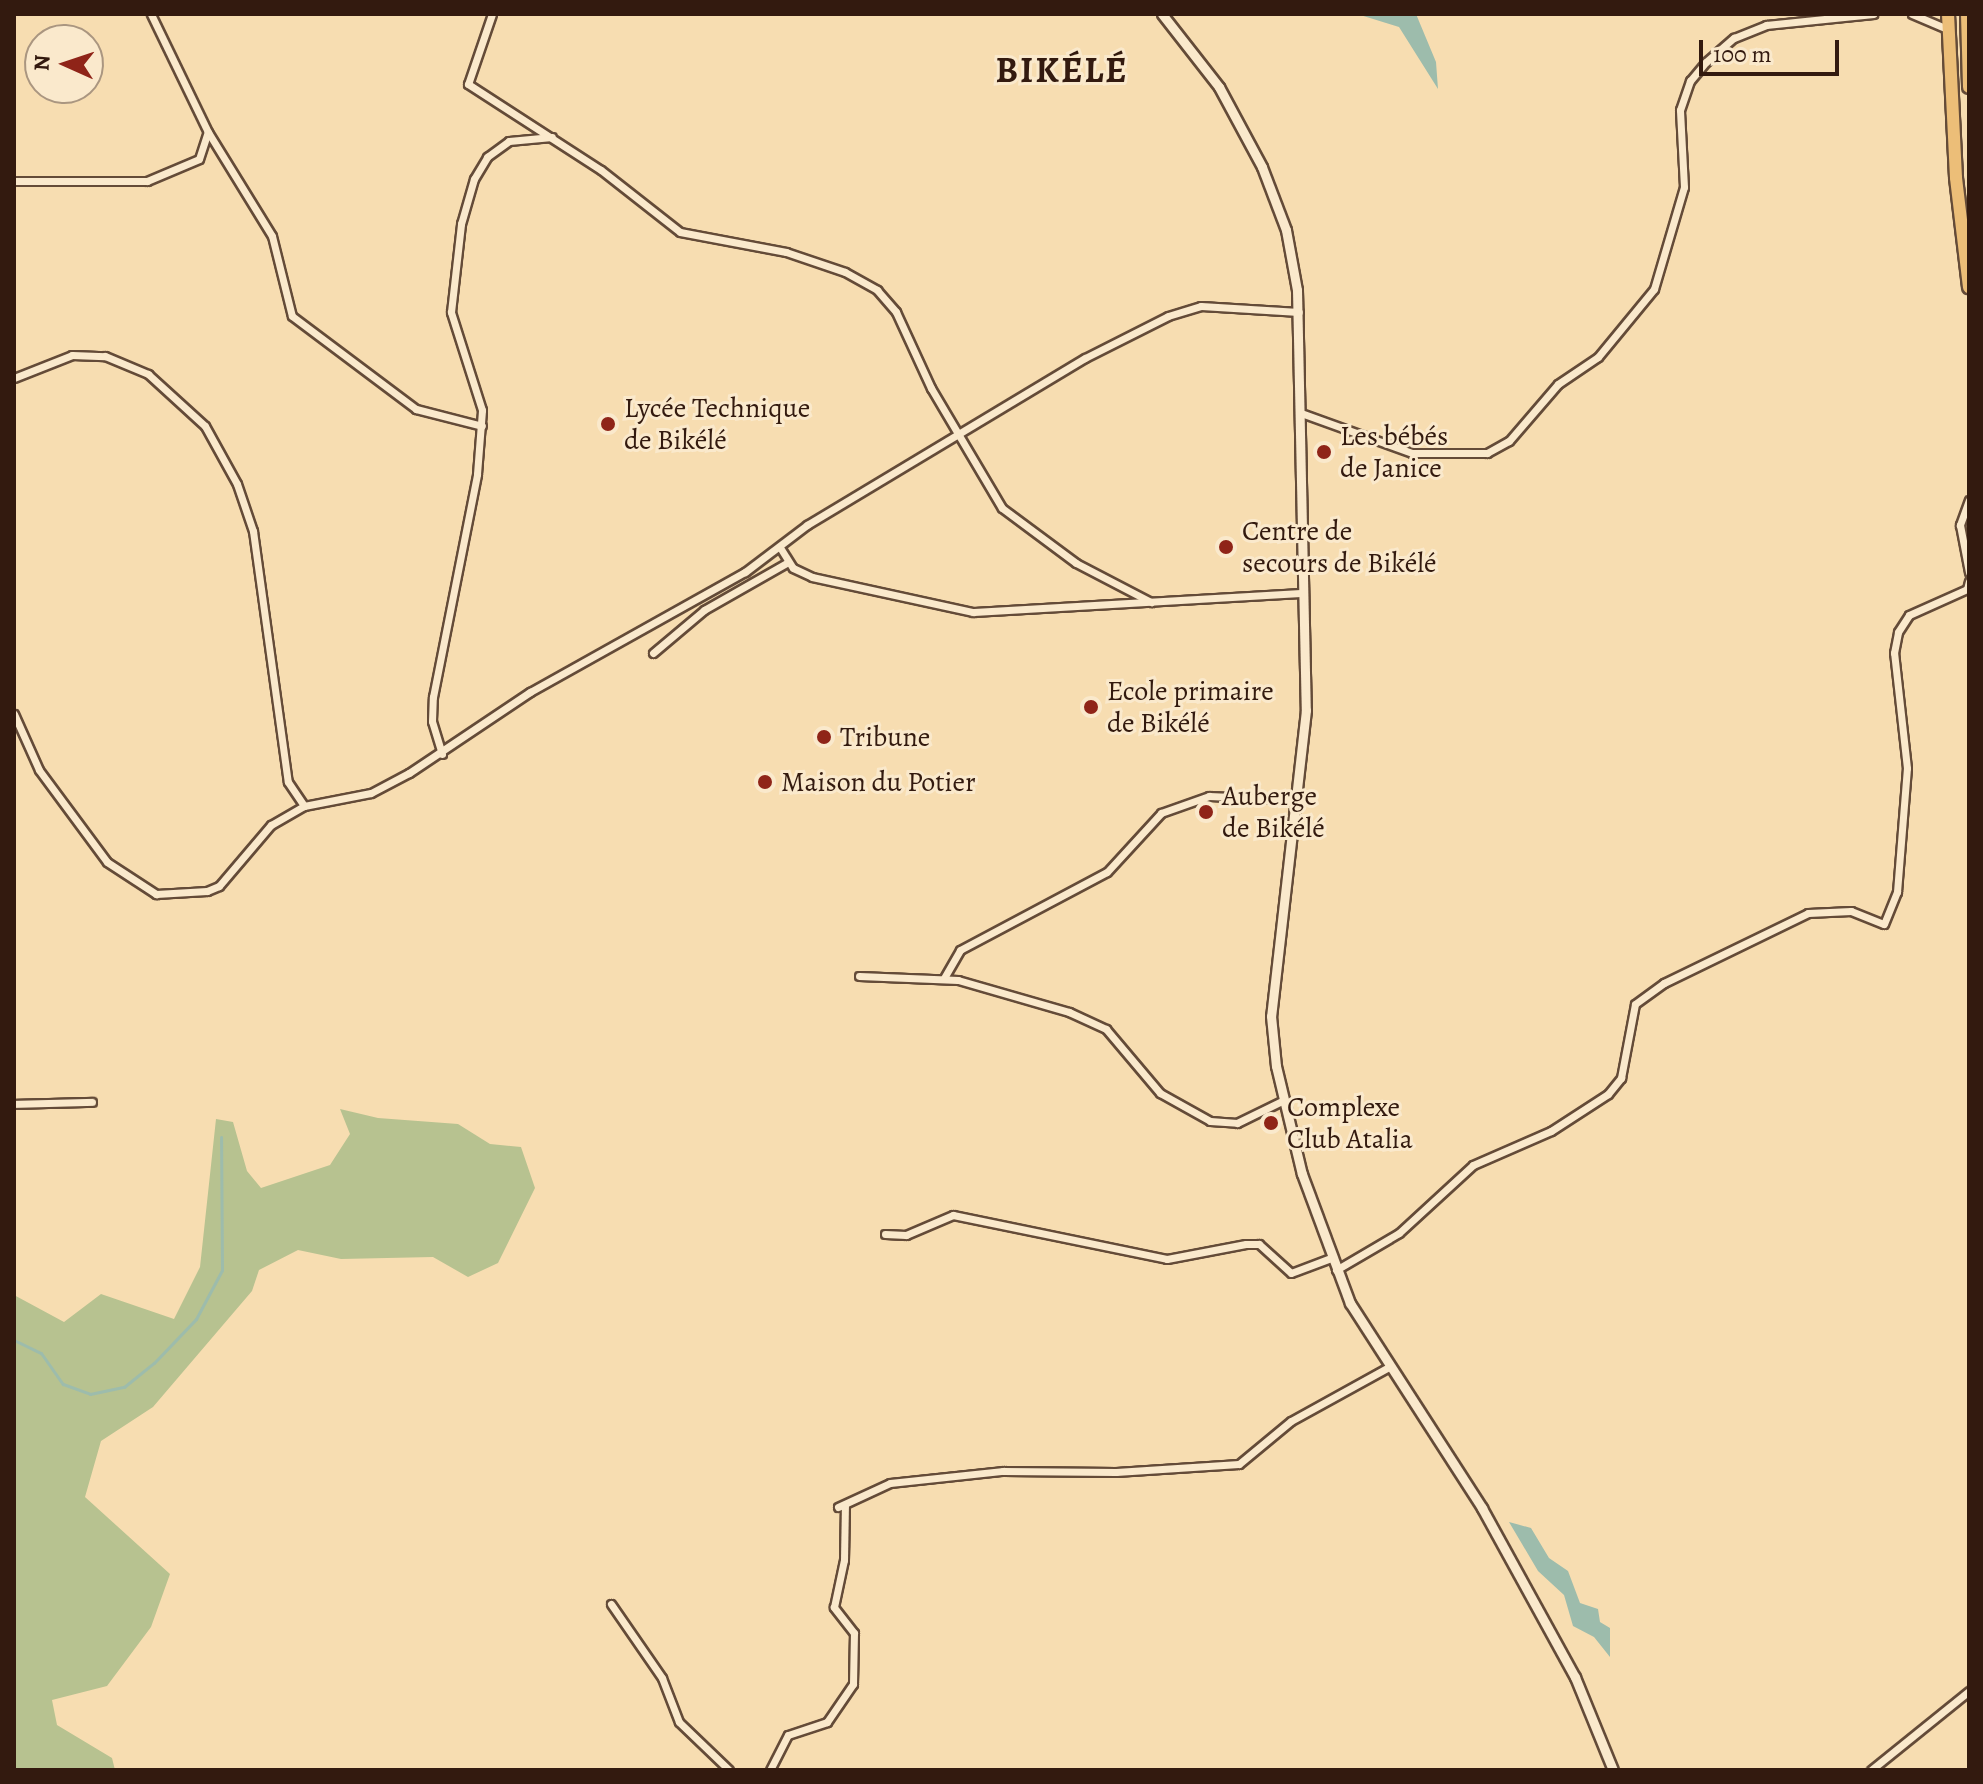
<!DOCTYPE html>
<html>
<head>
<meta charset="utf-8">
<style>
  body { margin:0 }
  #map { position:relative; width:1983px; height:1784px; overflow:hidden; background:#f7ddb1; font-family:Alegreya,serif }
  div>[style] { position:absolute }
  .green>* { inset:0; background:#b7c290 }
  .water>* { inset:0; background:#9dbcac }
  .stream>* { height:3px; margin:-1.5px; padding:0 1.5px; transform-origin:1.5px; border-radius:1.5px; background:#9dbcac }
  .roads { filter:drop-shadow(2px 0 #644b38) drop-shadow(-2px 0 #644b38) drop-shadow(0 2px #644b38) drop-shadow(0 -2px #644b38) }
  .minor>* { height:7px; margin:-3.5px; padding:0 3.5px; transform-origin:3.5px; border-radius:3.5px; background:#fae9cc }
  .tertiary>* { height:9px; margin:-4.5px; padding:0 4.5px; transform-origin:4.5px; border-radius:4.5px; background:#fae9cc }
  .trunk>* { height:12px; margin:-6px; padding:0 6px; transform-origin:6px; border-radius:6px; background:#ecbe78 }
  .dots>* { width:22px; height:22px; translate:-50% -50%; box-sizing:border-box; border:4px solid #fae9cc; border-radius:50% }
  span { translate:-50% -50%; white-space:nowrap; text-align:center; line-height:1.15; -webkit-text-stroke:6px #fae9cc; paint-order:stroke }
  .poi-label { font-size:28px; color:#331a0f }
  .left { translate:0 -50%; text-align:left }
  .district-label { font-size:36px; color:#331a0f; font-weight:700; letter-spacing:2px }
  .frame { position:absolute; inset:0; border:16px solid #331a0f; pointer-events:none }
  .north { position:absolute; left:24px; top:24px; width:80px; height:80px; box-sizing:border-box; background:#fae9cc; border:2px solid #aa9680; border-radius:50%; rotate:273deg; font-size:22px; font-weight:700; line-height:32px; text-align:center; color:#331a0f }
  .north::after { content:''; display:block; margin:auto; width:28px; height:36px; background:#8f2418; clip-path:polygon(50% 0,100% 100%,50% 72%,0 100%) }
  .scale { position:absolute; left:1699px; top:40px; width:140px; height:36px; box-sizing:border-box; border:4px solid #331a0f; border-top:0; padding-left:10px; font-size:24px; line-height:28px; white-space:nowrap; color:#331a0f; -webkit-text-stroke:6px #fae9cc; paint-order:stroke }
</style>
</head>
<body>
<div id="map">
  <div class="green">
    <i style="clip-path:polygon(340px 1109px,378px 1118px,458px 1124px,490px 1144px,521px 1147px,535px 1188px,498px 1263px,468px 1277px,433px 1257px,341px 1259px,298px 1250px,259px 1270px,252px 1291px,153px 1407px,101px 1441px,85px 1497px,170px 1574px,151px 1627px,107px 1686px,52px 1700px,57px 1725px,112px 1758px,115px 1770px,14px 1770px,14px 1295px,64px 1322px,101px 1294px,174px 1319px,200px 1267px,216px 1119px,233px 1122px,247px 1171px,261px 1188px,330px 1165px,350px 1134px)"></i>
  </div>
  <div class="water">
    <i style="clip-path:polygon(1357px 14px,1416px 14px,1436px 62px,1438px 89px,1399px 27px)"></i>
    <i style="clip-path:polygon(1509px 1522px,1531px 1528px,1549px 1558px,1568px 1571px,1580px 1603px,1598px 1609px,1600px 1622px,1610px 1628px,1610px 1657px,1594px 1637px,1573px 1626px,1564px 1595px,1538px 1571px)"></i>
  </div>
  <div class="stream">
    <i style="left:14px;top:1340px;width:30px;rotate:26deg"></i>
    <i style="left:41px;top:1353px;width:38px;rotate:55deg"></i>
    <i style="left:63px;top:1384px;width:29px;rotate:20deg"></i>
    <i style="left:90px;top:1394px;width:35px;rotate:-12deg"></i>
    <i style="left:124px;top:1387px;width:38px;rotate:-39deg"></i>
    <i style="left:154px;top:1363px;width:61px;rotate:-46.3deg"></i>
    <i style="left:196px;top:1319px;width:55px;rotate:-62deg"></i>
    <i style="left:222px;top:1270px;width:133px;rotate:-90.4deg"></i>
  </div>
  <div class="roads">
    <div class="minor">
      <i style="left:492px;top:14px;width:74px;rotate:108.9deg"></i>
      <i style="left:468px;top:84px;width:158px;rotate:32.9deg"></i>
      <i style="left:601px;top:170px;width:100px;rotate:38.1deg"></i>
      <i style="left:680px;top:232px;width:108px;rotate:10.7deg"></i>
      <i style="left:786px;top:252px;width:62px;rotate:18.7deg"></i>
      <i style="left:845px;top:272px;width:37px;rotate:29deg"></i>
      <i style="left:877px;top:290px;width:29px;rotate:49deg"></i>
      <i style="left:896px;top:312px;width:84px;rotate:65.3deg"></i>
      <i style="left:931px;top:388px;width:139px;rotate:59.4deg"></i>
      <i style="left:1002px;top:508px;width:92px;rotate:36.6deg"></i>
      <i style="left:1076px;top:563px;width:85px;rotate:27.5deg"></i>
      <i style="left:1912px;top:14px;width:39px;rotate:23deg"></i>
      <i style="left:208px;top:132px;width:122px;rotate:58.4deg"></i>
      <i style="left:272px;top:236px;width:82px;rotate:76deg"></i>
      <i style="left:292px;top:316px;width:155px;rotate:36.9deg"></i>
      <i style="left:416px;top:409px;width:68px;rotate:14.4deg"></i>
      <i style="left:14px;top:181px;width:133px"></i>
      <i style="left:147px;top:181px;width:56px;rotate:-22.9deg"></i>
      <i style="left:199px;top:159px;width:28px;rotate:-72deg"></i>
      <i style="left:208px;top:132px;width:131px;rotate:-115.8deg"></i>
      <i style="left:14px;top:378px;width:62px;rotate:-21.6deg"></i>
      <i style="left:72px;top:355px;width:33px;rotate:2deg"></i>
      <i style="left:105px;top:356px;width:47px;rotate:22.7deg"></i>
      <i style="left:148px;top:374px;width:77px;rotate:42.4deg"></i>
      <i style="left:205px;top:426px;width:66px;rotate:61.1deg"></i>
      <i style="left:237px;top:484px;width:50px;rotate:71.2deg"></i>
      <i style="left:253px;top:531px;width:253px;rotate:82.1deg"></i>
      <i style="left:288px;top:782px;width:29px;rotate:56deg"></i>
      <i style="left:1301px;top:413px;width:118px;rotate:19.8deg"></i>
      <i style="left:1412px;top:453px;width:75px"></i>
      <i style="left:1487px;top:453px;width:25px;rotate:-29deg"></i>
      <i style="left:1509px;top:441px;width:75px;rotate:-49.3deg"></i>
      <i style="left:1558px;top:384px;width:48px;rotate:-34deg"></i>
      <i style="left:1598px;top:357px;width:88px;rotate:-50.5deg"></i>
      <i style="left:1654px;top:289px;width:106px;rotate:-73.6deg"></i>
      <i style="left:1684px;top:187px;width:77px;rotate:-93deg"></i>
      <i style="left:1680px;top:110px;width:31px;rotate:-71deg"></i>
      <i style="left:1690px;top:81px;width:25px;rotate:-50deg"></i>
      <i style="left:1706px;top:62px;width:37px;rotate:-41deg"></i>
      <i style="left:1734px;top:38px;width:35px;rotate:-22deg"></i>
      <i style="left:1766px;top:25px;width:108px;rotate:-5.9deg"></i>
      <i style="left:1969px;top:500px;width:27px;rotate:110deg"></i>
      <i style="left:1960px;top:525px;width:48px;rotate:79.2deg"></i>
      <i style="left:781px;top:549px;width:22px;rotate:58deg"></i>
      <i style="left:793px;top:568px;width:21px;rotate:25deg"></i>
      <i style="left:812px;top:577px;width:165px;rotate:12.3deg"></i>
      <i style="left:973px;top:612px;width:329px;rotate:-3.3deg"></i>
      <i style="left:653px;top:653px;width:67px;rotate:-40.1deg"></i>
      <i style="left:704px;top:610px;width:97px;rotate:-29.7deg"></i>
      <i style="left:14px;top:714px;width:61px;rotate:65.9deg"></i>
      <i style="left:39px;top:770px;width:114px;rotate:53.5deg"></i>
      <i style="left:107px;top:862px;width:59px;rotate:33.1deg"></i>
      <i style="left:156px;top:894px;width:51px;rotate:-3.4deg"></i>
      <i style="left:207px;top:891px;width:13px;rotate:-23deg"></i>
      <i style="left:219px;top:886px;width:80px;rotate:-49.6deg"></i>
      <i style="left:271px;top:825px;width:38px;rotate:-30deg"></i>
      <i style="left:304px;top:806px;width:68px;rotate:-11deg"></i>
      <i style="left:371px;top:793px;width:43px;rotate:-27.8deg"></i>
      <i style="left:409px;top:773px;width:146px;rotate:-33.8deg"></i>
      <i style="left:530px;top:692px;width:246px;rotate:-29.2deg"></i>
      <i style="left:745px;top:572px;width:78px;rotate:-37.2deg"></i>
      <i style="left:807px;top:525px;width:324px;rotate:-31deg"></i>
      <i style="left:1085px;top:358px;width:93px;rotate:-26.8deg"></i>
      <i style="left:1168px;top:316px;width:34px;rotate:-17deg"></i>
      <i style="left:1201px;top:306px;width:98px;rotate:3.5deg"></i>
      <i style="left:442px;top:754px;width:34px;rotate:-107deg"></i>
      <i style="left:432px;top:721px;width:24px;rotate:-88deg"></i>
      <i style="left:433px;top:697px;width:227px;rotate:-78.8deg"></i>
      <i style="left:477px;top:474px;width:64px;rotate:-85.5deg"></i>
      <i style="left:482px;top:410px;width:103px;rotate:-107.6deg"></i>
      <i style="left:451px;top:312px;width:89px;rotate:-83.5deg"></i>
      <i style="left:461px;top:224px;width:47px;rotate:-73.9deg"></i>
      <i style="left:474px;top:179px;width:26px;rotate:-59deg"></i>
      <i style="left:487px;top:157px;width:27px;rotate:-36deg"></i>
      <i style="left:509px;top:141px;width:43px;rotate:-5.3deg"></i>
      <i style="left:859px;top:976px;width:99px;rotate:2.3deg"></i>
      <i style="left:958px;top:980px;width:116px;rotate:16.1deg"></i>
      <i style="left:1069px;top:1012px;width:41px;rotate:24.7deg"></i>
      <i style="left:1106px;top:1029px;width:84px;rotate:49.8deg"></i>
      <i style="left:1160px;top:1093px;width:57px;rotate:29.2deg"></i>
      <i style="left:1210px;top:1121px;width:27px;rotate:4deg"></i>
      <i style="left:1237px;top:1123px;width:52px;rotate:-26.1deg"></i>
      <i style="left:944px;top:978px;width:32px;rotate:-60deg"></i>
      <i style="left:960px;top:950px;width:166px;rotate:-28deg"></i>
      <i style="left:1107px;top:872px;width:80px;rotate:-47.5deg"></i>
      <i style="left:1161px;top:813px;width:51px;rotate:-19.5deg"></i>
      <i style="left:1209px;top:796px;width:88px;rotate:2.6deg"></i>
      <i style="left:14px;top:1104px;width:78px;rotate:-1.5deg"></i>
      <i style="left:885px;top:1234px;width:21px;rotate:3deg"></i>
      <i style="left:906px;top:1235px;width:51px;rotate:-23.1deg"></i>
      <i style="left:953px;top:1215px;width:218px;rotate:11.6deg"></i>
      <i style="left:1167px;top:1259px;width:80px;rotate:-10.8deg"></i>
      <i style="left:1246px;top:1244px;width:13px"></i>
      <i style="left:1259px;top:1244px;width:43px;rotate:42.2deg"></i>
      <i style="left:1291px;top:1273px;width:43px;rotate:-20.6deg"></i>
      <i style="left:1336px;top:1270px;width:73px;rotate:-30.4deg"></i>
      <i style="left:1399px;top:1233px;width:100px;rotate:-42.6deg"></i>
      <i style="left:1473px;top:1165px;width:85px;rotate:-23.6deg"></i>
      <i style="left:1551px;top:1131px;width:68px;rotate:-33deg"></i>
      <i style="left:1608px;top:1094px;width:21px;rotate:-51deg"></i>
      <i style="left:1621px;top:1078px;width:75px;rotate:-79.3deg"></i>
      <i style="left:1635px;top:1004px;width:36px;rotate:-36deg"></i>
      <i style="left:1664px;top:983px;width:160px;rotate:-25.9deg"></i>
      <i style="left:1808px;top:913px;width:43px;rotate:-2.7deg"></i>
      <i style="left:1851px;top:911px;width:35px;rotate:22deg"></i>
      <i style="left:1884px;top:924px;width:35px;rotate:-68deg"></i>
      <i style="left:1897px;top:892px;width:124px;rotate:-85.4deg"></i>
      <i style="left:1907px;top:768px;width:116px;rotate:-96.4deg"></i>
      <i style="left:1894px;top:653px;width:21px;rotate:-79deg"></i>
      <i style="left:1898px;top:632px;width:20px;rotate:-57deg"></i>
      <i style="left:1909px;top:615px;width:64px;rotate:-24.1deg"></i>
      <i style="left:1967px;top:589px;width:8px;rotate:-76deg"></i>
      <i style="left:838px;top:1507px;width:57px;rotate:-24.8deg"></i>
      <i style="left:890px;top:1483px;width:114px;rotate:-6.1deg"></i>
      <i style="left:1003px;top:1471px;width:113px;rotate:0.5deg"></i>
      <i style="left:1116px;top:1472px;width:123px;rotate:-3.7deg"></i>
      <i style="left:1239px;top:1464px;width:67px;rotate:-39.6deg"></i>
      <i style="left:1291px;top:1421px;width:112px;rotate:-28.9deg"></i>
      <i style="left:611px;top:1604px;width:90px;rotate:55.4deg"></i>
      <i style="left:662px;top:1678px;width:47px;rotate:68.9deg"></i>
      <i style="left:679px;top:1722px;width:69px;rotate:43.8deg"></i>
      <i style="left:770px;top:1770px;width:39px;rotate:-63deg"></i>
      <i style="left:788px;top:1735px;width:41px;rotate:-18.4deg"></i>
      <i style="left:827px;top:1722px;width:46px;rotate:-55.6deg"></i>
      <i style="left:853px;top:1684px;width:51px;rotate:-88.9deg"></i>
      <i style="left:854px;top:1633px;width:33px;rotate:-128deg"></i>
      <i style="left:834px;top:1607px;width:48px;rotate:-78deg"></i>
      <i style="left:844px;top:1560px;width:55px;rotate:-89deg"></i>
      <i style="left:1871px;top:1770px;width:126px;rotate:-38.9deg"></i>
    </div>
    <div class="tertiary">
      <i style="left:1162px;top:14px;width:93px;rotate:52deg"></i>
      <i style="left:1219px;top:87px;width:91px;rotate:61.7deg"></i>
      <i style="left:1262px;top:167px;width:67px;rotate:69.1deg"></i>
      <i style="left:1286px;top:230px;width:61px;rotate:79.6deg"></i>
      <i style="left:1297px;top:290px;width:420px;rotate:88.8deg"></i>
      <i style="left:1306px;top:710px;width:308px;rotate:96.5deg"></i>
      <i style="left:1271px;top:1016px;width:50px;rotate:84.3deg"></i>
      <i style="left:1276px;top:1066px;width:111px;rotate:76.5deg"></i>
      <i style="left:1302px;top:1174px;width:138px;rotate:69.6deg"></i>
      <i style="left:1350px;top:1303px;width:244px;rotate:57.2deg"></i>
      <i style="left:1482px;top:1508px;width:193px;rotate:61.2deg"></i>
      <i style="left:1575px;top:1677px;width:100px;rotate:67.8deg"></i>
    </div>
    <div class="trunk">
      <i style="left:1948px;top:14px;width:164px;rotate:87.2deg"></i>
      <i style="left:1956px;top:178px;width:110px;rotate:83.2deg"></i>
      <i style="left:1967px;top:14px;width:73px;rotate:88.4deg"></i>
    </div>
  </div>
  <div class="dots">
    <i style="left:608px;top:424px;background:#8f2418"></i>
    <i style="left:1324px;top:452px;background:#8f2418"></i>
    <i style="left:1226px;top:547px;background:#8f2418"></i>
    <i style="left:1091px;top:707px;background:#8f2418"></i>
    <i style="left:824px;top:737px;background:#8f2418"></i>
    <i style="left:765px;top:782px;background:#8f2418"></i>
    <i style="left:1206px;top:812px;background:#8f2418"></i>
    <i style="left:1271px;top:1123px;background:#8f2418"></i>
  </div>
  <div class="poi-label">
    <span class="left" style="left:624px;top:424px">Lycée Technique<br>de Bikélé</span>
    <span class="left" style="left:1340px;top:452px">Les bébés<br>de Janice</span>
    <span class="left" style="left:1242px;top:547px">Centre de<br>secours de Bikélé</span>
    <span class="left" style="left:1107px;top:707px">Ecole primaire<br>de Bikélé</span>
    <span class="left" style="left:840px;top:737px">Tribune</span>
    <span class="left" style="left:781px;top:782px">Maison du Potier</span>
    <span class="left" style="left:1222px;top:812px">Auberge<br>de Bikélé</span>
    <span class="left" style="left:1287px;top:1123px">Complexe<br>Club Atalia</span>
  </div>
  <div class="district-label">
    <span style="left:1062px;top:70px">BIKÉLÉ</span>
  </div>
  <div class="frame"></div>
  <div class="north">N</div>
  <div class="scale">100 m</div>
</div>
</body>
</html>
